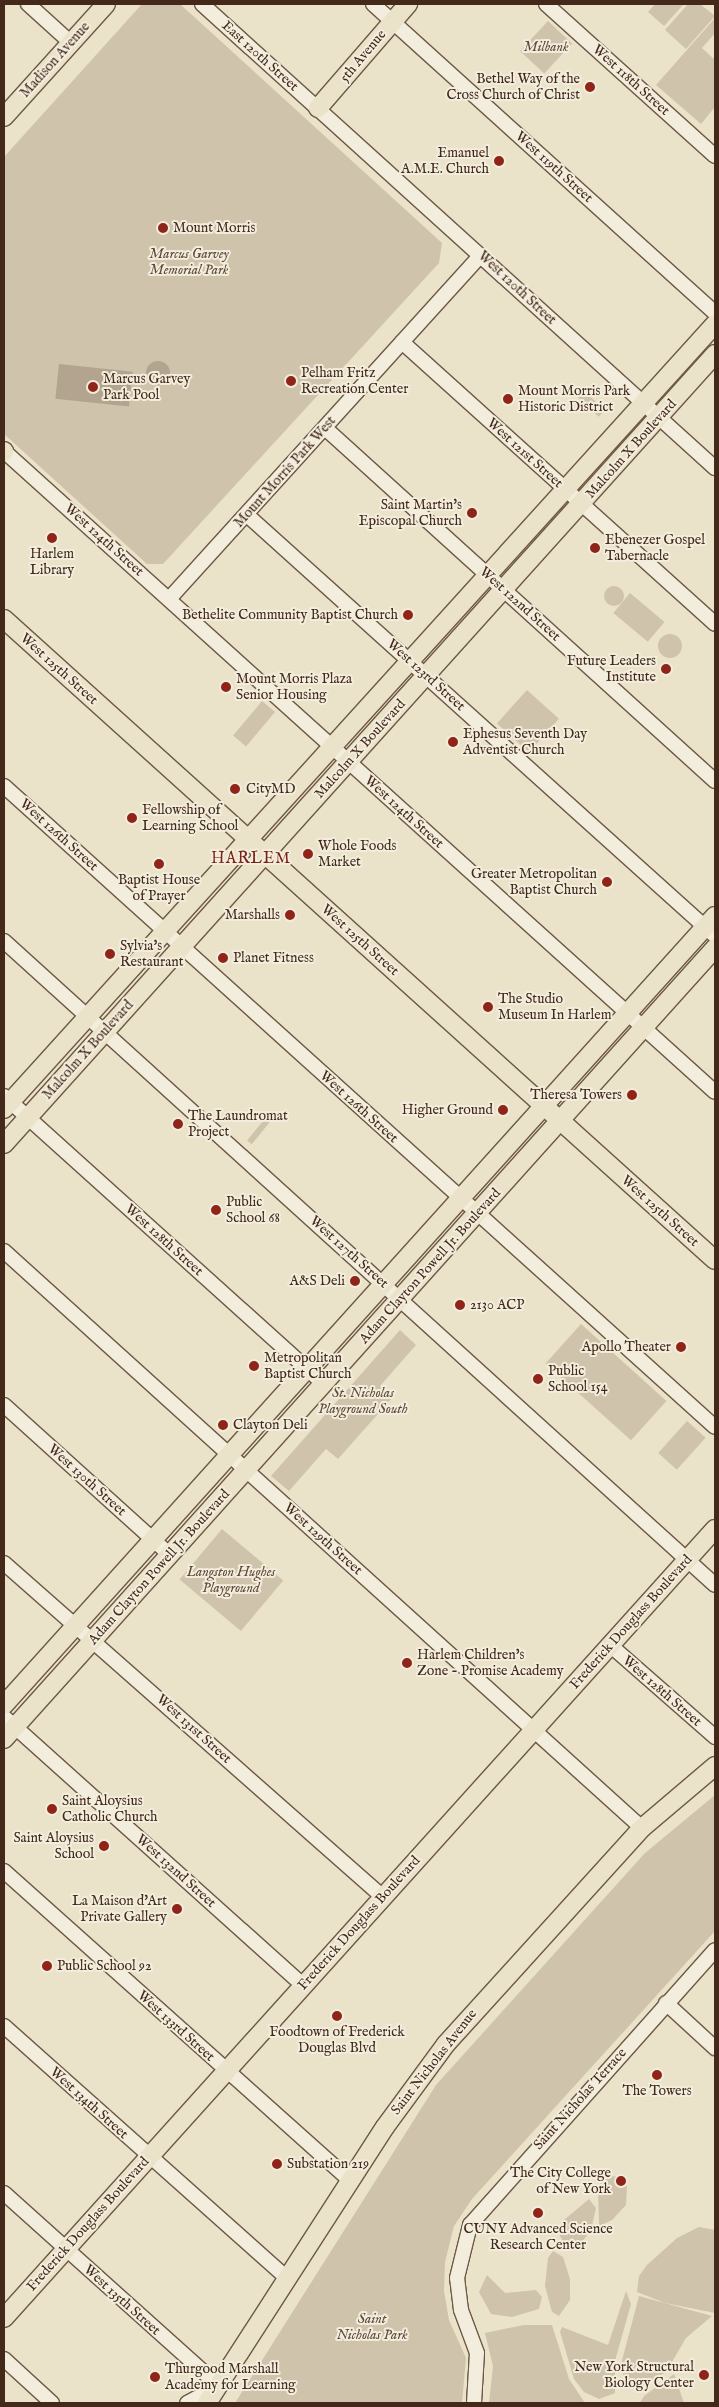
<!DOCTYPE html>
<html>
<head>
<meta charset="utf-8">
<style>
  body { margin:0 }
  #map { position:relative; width:719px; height:2407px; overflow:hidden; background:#ebe3c9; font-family:"IM FELL English",serif }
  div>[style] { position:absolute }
  .green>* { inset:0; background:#cfc3ab; transform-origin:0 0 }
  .round { border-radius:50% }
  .water>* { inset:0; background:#b2a48e; transform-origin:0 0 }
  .roads { filter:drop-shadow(1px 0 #6e5846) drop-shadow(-1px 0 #6e5846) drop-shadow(0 1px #6e5846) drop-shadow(0 -1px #6e5846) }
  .minor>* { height:14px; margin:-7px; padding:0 7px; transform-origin:7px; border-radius:7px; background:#f2eddc }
  .major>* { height:18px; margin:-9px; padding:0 9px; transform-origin:9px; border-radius:9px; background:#ebe3c9 }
  .dots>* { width:14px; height:14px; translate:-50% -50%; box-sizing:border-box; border:2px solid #f2eddc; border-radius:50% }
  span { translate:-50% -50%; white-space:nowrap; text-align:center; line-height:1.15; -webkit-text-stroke:4px #f2eddc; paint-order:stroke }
  .park-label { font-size:14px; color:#604838; font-style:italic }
  .street-label { font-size:14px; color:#44291b }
  .poi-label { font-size:14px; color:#44291b }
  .right { translate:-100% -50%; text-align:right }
  .left { translate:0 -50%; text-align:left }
  .quarter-label { font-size:16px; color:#7a1f14; letter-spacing:1px }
  .frame { position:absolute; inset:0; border:5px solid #44291b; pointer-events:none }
</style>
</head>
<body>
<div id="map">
  <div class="green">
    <i style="clip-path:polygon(142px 4px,180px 4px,442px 243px,439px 263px,163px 564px,147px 564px,4px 434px,4px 157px)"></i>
    <i style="clip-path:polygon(655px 4px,684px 4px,664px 26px,648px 12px)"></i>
    <i style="clip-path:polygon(688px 4px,700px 4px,715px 16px,686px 49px,665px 30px)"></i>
    <i style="clip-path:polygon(715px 18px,715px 33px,702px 48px,715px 60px,715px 107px,701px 124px,656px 85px)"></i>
    <i style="left:548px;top:21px;width:33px;height:41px;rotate:43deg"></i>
    <i style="left:580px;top:387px;width:34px;height:9px;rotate:43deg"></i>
    <i class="round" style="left:604px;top:586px;width:20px;height:20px"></i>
    <i style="left:630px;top:593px;width:45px;height:26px;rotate:40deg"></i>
    <i class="round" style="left:658px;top:634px;width:24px;height:24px"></i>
    <i style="left:527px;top:690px;width:43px;height:45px;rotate:42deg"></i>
    <i style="left:262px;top:701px;width:17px;height:45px;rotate:40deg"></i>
    <i style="left:271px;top:1111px;width:6px;height:38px;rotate:39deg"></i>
    <i style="left:581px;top:1324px;width:115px;height:53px;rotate:42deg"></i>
    <i style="clip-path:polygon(400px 1330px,416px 1345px,380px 1386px,393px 1397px,338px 1459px,326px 1449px,289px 1491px,271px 1476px)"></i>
    <i style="left:687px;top:1421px;width:25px;height:43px;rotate:42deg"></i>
    <i style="left:222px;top:1529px;width:80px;height:66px;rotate:40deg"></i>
    <i style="clip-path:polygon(715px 1795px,715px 1931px,472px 2199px,454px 2226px,445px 2262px,444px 2291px,449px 2320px,466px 2358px,462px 2403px,235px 2403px,436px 2085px,645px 1853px)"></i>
    <i style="clip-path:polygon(619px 2176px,627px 2186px,626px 2205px,612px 2220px,599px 2226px,598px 2187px,605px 2177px)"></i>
    <i style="clip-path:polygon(589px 2199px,596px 2208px,591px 2230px,579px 2246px,567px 2248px,560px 2236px,564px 2220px)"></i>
    <i style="clip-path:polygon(699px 2227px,715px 2230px,715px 2313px,665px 2303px,637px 2292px,639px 2276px,647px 2265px,677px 2238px)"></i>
    <i style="clip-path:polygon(553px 2251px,563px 2257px,570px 2279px,570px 2300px,559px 2316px,552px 2312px,545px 2286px,548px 2258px)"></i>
    <i style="clip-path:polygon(487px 2275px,505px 2293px,536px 2290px,542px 2297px,539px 2309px,512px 2317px,491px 2314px,479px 2292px)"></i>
    <i style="clip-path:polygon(626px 2291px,631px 2304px,615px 2361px,615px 2393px,599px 2399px,584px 2392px,574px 2379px,560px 2332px,562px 2327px,608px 2345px)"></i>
    <i style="clip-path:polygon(639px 2296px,712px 2316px,686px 2338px,666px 2372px,639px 2388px,627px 2382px,620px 2368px)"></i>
    <i style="clip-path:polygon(524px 2325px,552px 2325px,569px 2379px,585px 2403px,489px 2403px,493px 2366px,485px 2333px)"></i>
    <i style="clip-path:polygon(674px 2374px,684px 2403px,640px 2403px,644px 2396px)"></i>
  </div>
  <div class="water">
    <i class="round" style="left:146px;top:361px;width:24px;height:24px"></i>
    <i style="left:59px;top:364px;width:74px;height:35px;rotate:6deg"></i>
  </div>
  <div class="roads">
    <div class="minor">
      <i style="left:28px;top:4px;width:58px;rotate:42.2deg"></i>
      <i style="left:202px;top:4px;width:692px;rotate:42.13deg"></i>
      <i style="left:373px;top:4px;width:461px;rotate:42.1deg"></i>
      <i style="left:546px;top:4px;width:227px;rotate:42deg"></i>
      <i style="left:402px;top:342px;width:421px;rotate:42deg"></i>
      <i style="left:325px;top:428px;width:526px;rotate:42.15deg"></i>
      <i style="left:4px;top:451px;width:957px;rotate:42.04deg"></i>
      <i style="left:247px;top:515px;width:629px;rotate:41.97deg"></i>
      <i style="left:169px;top:599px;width:464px;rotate:-47.8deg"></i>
      <i style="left:4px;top:786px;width:957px;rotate:42.04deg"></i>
      <i style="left:4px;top:941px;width:959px;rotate:42.17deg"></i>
      <i style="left:4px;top:1096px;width:431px;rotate:42deg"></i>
      <i style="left:4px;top:1251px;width:860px;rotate:42.13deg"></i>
      <i style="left:4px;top:1405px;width:224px;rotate:42.1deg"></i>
      <i style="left:4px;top:1563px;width:505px;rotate:41.39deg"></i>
      <i style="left:610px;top:1645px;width:140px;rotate:41.2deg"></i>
      <i style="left:4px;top:1717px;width:402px;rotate:41.9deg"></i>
      <i style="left:4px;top:1871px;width:464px;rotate:41.8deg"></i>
      <i style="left:666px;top:2003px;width:67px;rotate:42.6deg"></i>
      <i style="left:4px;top:2026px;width:379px;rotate:41.7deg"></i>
      <i style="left:4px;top:2193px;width:289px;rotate:41.9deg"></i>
      <i style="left:219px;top:2386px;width:36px;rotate:152deg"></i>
      <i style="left:4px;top:2359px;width:65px;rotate:42.5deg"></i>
      <i style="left:474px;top:2403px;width:50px;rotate:-86.6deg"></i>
      <i style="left:477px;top:2353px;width:46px;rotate:-110.4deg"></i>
      <i style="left:461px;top:2310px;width:32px;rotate:-97deg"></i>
      <i style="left:457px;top:2278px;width:55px;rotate:-76.2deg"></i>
      <i style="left:470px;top:2225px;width:368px;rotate:-48.3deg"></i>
    </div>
    <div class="major">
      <i style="left:318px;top:108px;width:138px;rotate:-49.1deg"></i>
      <i style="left:4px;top:117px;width:152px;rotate:-47.9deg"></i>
      <i style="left:4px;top:452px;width:1px;rotate:-90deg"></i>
      <i style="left:4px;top:619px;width:957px;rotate:42.04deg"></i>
      <i style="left:4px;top:1109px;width:1059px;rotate:-47.83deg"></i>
      <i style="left:4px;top:1144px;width:1063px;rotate:-48.01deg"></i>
      <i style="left:4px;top:1705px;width:1062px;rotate:-47.98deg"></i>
      <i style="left:4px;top:1739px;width:1064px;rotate:-48.05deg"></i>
      <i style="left:4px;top:2318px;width:1062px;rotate:-47.98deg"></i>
      <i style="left:207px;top:2403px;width:328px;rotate:-57.2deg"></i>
      <i style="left:385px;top:2127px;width:103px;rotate:-53.7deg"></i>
      <i style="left:446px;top:2044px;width:292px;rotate:-47.8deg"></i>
      <i style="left:642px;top:1828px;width:96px;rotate:-40.3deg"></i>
    </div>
  </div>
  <div class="dots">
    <i style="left:590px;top:87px;background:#8f2418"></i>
    <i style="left:499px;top:161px;background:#8f2418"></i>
    <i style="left:163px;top:228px;background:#8f2418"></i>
    <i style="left:291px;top:381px;background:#8f2418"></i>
    <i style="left:93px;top:387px;background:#8f2418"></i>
    <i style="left:508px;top:399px;background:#8f2418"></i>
    <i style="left:472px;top:513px;background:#8f2418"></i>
    <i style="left:52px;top:538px;background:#8f2418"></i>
    <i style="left:595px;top:548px;background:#8f2418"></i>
    <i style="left:408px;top:615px;background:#8f2418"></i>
    <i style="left:666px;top:669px;background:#8f2418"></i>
    <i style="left:226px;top:687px;background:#8f2418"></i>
    <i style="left:453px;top:742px;background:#8f2418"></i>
    <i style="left:235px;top:789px;background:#8f2418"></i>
    <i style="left:132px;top:818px;background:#8f2418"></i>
    <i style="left:308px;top:854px;background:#8f2418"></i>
    <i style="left:159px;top:864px;background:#8f2418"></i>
    <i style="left:607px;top:882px;background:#8f2418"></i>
    <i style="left:290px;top:915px;background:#8f2418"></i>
    <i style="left:110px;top:954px;background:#8f2418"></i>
    <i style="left:223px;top:958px;background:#8f2418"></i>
    <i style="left:488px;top:1007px;background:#8f2418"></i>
    <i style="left:632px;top:1095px;background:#8f2418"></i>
    <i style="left:503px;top:1110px;background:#8f2418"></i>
    <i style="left:178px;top:1124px;background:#8f2418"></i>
    <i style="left:216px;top:1210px;background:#8f2418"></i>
    <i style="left:355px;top:1281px;background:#8f2418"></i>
    <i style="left:460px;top:1305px;background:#8f2418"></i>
    <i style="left:681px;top:1347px;background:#8f2418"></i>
    <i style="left:254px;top:1366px;background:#8f2418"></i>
    <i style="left:538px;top:1379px;background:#8f2418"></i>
    <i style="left:223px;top:1425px;background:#8f2418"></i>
    <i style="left:407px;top:1663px;background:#8f2418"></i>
    <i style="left:52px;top:1809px;background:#8f2418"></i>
    <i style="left:104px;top:1846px;background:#8f2418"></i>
    <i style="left:177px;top:1909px;background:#8f2418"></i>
    <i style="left:47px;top:1966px;background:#8f2418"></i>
    <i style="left:337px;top:2016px;background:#8f2418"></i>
    <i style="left:657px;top:2075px;background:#8f2418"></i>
    <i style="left:277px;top:2164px;background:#8f2418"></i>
    <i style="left:621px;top:2181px;background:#8f2418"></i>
    <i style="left:538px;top:2213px;background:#8f2418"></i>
    <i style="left:704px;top:2375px;background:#8f2418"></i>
    <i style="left:155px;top:2377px;background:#8f2418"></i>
  </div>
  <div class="park-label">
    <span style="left:546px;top:47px">Milbank</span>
    <span style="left:189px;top:262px">Marcus Garvey<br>Memorial Park</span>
    <span style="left:363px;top:1401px">St. Nicholas<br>Playground South</span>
    <span style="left:231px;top:1580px">Langston Hughes<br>Playground</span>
    <span style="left:372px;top:2327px">Saint<br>Nicholas Park</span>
  </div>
  <div class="street-label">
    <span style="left:260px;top:56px;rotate:42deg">East 120th Street</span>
    <span style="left:363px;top:56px;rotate:-50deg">5th Avenue</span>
    <span style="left:55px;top:60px;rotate:-48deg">Madison Avenue</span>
    <span style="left:631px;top:80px;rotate:42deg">West 118th Street</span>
    <span style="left:554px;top:167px;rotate:42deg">West 119th Street</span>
    <span style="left:517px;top:288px;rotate:43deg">West 120th Street</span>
    <span style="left:631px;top:449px;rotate:-48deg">Malcolm X Boulevard</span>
    <span style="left:525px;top:453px;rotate:42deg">West 121st Street</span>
    <span style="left:285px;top:472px;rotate:-48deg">Mount Morris Park West</span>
    <span style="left:104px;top:540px;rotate:42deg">West 124th Street</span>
    <span style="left:520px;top:604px;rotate:42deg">West 122nd Street</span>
    <span style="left:59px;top:669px;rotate:42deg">West 125th Street</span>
    <span style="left:426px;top:675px;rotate:42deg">West 123rd Street</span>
    <span style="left:360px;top:749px;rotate:-48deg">Malcolm X Boulevard</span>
    <span style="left:404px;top:812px;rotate:42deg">West 124th Street</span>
    <span style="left:59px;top:835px;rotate:42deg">West 126th Street</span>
    <span style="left:360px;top:940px;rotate:42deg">West 125th Street</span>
    <span style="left:88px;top:1050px;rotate:-48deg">Malcolm X Boulevard</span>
    <span style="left:359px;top:1107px;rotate:42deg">West 126th Street</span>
    <span style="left:660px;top:1211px;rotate:42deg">West 125th Street</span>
    <span style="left:164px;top:1240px;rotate:42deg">West 128th Street</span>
    <span style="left:349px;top:1252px;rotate:42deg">West 127th Street</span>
    <span style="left:430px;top:1266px;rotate:-48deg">Adam Clayton Powell Jr. Boulevard</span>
    <span style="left:87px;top:1480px;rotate:42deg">West 130th Street</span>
    <span style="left:323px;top:1539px;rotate:42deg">West 129th Street</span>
    <span style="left:159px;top:1567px;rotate:-48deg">Adam Clayton Powell Jr. Boulevard</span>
    <span style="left:631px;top:1622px;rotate:-48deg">Frederick Douglass Boulevard</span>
    <span style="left:662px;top:1691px;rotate:41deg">West 128th Street</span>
    <span style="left:194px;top:1729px;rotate:42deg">West 131st Street</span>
    <span style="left:176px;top:1871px;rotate:42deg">West 132nd Street</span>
    <span style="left:359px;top:1923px;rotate:-48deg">Frederick Douglass Boulevard</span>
    <span style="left:176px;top:2026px;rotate:42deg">West 133rd Street</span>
    <span style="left:434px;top:2062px;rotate:-52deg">Saint Nicholas Avenue</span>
    <span style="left:580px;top:2099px;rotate:-48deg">Saint Nicholas Terrace</span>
    <span style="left:89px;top:2103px;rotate:42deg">West 134th Street</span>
    <span style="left:88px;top:2224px;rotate:-48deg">Frederick Douglass Boulevard</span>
    <span style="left:122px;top:2300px;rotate:42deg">West 135th Street</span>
  </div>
  <div class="poi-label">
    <span class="right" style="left:580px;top:87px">Bethel Way of the<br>Cross Church of Christ</span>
    <span class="right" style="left:489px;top:161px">Emanuel<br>A.M.E. Church</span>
    <span class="left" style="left:173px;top:228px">Mount Morris</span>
    <span class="left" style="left:301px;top:381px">Pelham Fritz<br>Recreation Center</span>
    <span class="left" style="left:103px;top:387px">Marcus Garvey<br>Park Pool</span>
    <span class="left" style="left:518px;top:399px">Mount Morris Park<br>Historic District</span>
    <span class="right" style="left:462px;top:513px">Saint Martin's<br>Episcopal Church</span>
    <span class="left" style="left:605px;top:548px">Ebenezer Gospel<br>Tabernacle</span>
    <span style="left:52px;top:562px">Harlem<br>Library</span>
    <span class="right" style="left:398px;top:615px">Bethelite Community Baptist Church</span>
    <span class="right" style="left:656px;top:669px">Future Leaders<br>Institute</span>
    <span class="left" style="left:236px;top:687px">Mount Morris Plaza<br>Senior Housing</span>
    <span class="left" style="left:463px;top:742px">Ephesus Seventh Day<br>Adventist Church</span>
    <span class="left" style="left:246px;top:789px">CityMD</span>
    <span class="left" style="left:142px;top:818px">Fellowship of<br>Learning School</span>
    <span class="left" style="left:318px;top:854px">Whole Foods<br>Market</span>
    <span class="right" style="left:597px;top:882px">Greater Metropolitan<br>Baptist Church</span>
    <span style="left:159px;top:888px">Baptist House<br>of Prayer</span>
    <span class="right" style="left:280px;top:915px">Marshalls</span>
    <span class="left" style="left:120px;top:954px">Sylvia's<br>Restaurant</span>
    <span class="left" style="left:233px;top:958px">Planet Fitness</span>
    <span class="left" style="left:498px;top:1007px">The Studio<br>Museum In Harlem</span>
    <span class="right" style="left:622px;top:1095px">Theresa Towers</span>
    <span class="right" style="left:493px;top:1110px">Higher Ground</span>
    <span class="left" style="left:188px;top:1124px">The Laundromat<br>Project</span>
    <span class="left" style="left:226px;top:1210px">Public<br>School 68</span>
    <span class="right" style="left:345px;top:1281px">A&amp;S Deli</span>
    <span class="left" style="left:470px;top:1305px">2130 ACP</span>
    <span class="right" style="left:671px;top:1347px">Apollo Theater</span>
    <span class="left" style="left:264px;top:1366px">Metropolitan<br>Baptist Church</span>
    <span class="left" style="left:548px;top:1379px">Public<br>School 154</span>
    <span class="left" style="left:233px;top:1425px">Clayton Deli</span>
    <span class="left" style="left:417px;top:1663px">Harlem Children's<br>Zone - Promise Academy</span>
    <span class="left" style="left:62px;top:1809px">Saint Aloysius<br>Catholic Church</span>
    <span class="right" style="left:94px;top:1846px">Saint Aloysius<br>School</span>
    <span class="right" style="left:167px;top:1909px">La Maison d'Art<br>Private Gallery</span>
    <span class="left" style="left:57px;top:1966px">Public School 92</span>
    <span style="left:337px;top:2040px">Foodtown of Frederick<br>Douglas Blvd</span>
    <span style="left:657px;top:2091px">The Towers</span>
    <span class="left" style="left:287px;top:2164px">Substation 219</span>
    <span class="right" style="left:611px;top:2181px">The City College<br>of New York</span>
    <span style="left:538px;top:2237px">CUNY Advanced Science<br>Research Center</span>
    <span class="right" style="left:694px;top:2375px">New York Structural<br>Biology Center</span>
    <span class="left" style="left:165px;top:2377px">Thurgood Marshall<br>Academy for Learning</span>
  </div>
  <div class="quarter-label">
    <span style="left:251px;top:859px">HARLEM</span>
  </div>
  <div class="frame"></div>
</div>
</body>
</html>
